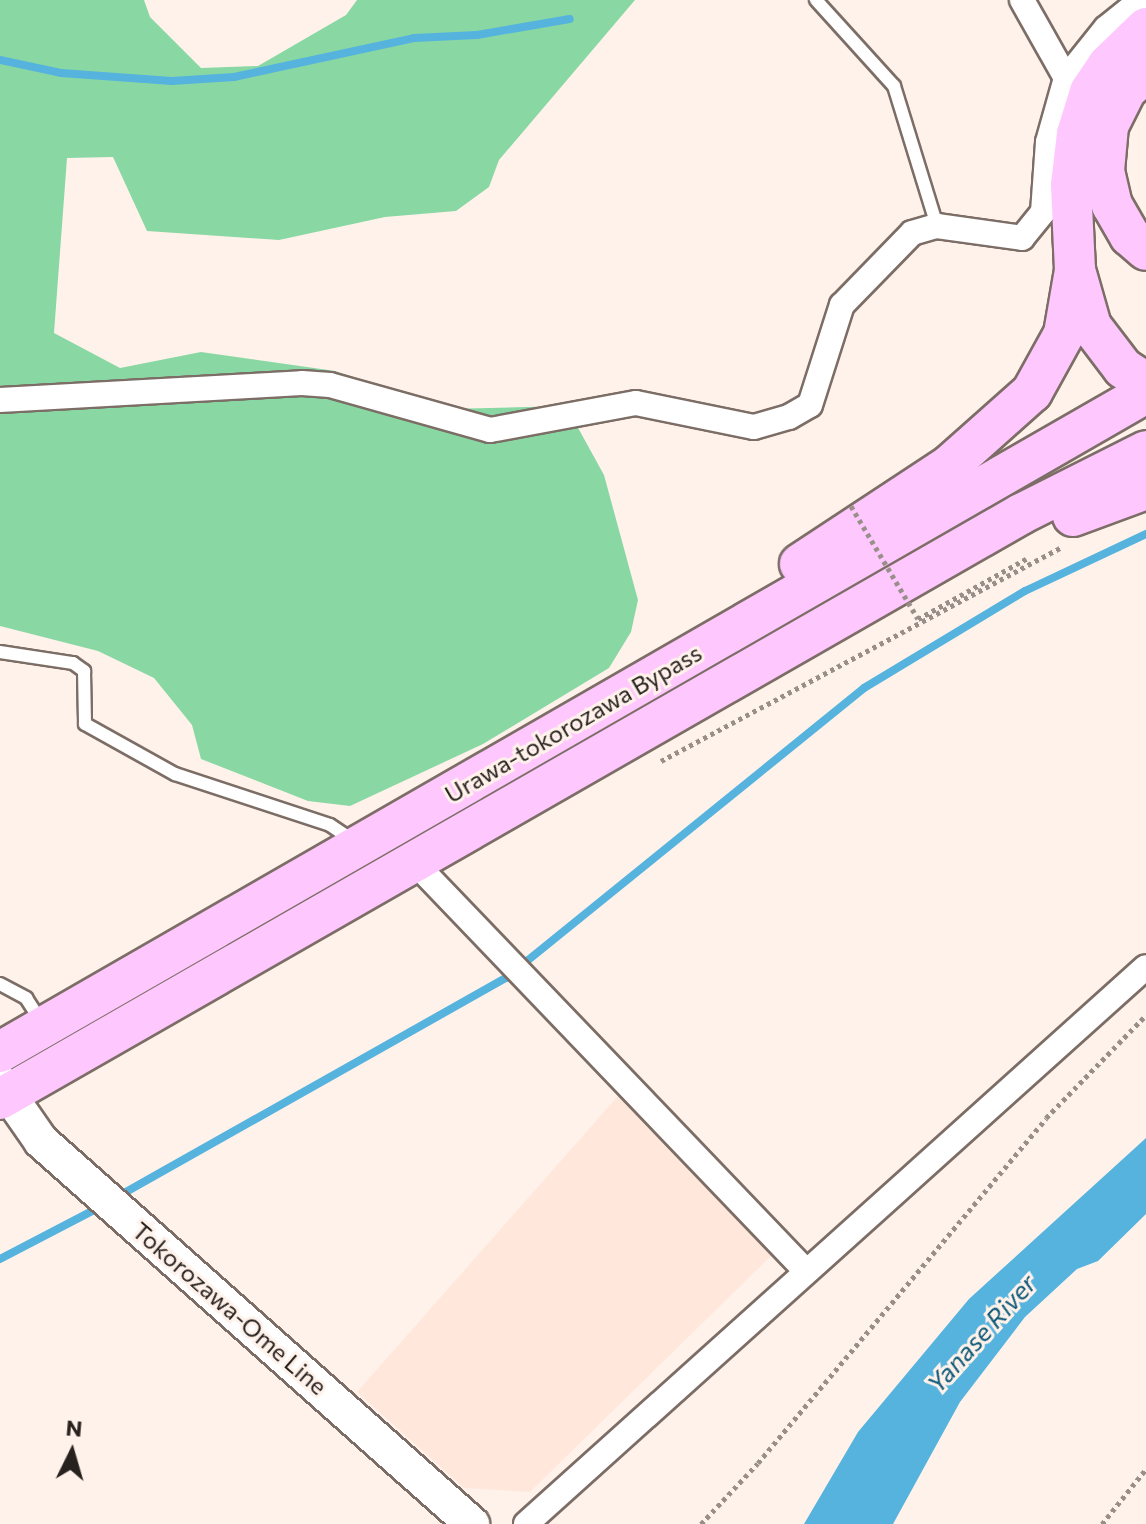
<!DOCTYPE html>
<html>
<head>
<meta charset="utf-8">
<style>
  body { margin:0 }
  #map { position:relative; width:1146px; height:1524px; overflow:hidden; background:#fff2eb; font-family:Commissioner,sans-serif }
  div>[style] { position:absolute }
  .built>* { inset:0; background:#ffe7db }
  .forest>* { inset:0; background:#89d8a3 }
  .water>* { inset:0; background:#55b3de }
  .stream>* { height:8px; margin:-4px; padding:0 4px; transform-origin:4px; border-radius:4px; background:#55b3de }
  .path>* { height:5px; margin-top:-2.5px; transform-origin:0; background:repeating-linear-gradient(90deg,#998f8a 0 4px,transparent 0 8px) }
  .roads { filter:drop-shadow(2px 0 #7c6e66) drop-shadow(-2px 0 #7c6e66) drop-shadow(0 2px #7c6e66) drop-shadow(0 -2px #7c6e66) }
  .service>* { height:12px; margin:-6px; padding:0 6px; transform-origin:6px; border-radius:6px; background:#fff }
  .minor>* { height:24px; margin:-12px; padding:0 12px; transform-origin:12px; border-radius:12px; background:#fff }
  .secondary>* { height:34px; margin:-17px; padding:0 17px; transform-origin:17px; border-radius:17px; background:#fff }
  .trunk>* { height:40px; margin:-20px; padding:0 20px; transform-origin:20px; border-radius:20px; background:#fec7fe }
  .path-bridge>* { height:5px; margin-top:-2.5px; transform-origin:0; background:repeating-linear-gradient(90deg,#998f8a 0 4px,transparent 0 8px) }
  span { translate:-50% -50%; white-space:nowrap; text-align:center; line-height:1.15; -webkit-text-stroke:6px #fff2eb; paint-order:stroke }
  .street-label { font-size:24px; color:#28221f }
  .water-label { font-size:26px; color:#105b79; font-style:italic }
  .north { position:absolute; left:32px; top:1412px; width:80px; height:80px; -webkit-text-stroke:6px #fff2eb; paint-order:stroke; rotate:5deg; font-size:22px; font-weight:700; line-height:32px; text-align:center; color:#28221f }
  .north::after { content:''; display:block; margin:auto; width:28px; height:36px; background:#28221f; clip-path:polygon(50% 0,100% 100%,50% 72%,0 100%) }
</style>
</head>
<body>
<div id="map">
  <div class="built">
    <i style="clip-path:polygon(618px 1096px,772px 1255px,530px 1492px,464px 1488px,357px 1392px)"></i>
  </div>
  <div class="forest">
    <i style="clip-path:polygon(0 0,144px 0,150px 17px,201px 68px,258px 66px,346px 15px,357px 0,635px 0,499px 160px,489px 187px,456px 211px,385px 217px,279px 240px,147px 231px,113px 157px,67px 158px,54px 333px,120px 368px,201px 352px,335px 371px,448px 409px,566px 406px,604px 475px,638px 600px,631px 632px,609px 668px,483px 744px,350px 806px,308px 801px,201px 759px,192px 725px,154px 678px,98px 651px,0 626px)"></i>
  </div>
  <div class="water">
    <i style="clip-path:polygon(1146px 1138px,1146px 1214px,1098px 1261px,1077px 1269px,1025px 1317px,960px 1402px,893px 1524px,804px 1524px,858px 1432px,969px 1299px)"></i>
  </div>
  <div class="stream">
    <i style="left:0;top:60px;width:62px;rotate:12deg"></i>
    <i style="left:61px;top:73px;width:111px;rotate:4.1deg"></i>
    <i style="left:172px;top:81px;width:62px;rotate:-3.7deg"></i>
    <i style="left:234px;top:77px;width:184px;rotate:-12.2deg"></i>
    <i style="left:414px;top:38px;width:63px;rotate:-2.7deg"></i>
    <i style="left:477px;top:35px;width:94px;rotate:-9.8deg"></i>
    <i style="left:117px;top:1197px;width:446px;rotate:-29.4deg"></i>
    <i style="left:506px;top:978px;width:461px;rotate:-39deg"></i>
    <i style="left:864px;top:688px;width:188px;rotate:-31.1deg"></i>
    <i style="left:1025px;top:591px;width:134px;rotate:-25.2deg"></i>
    <i style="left:0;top:1259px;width:115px;rotate:-27.5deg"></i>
  </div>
  <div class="path">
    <i style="left:918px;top:619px;width:124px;rotate:-29.1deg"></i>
    <i style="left:661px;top:761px;width:455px;rotate:-28.1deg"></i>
    <i style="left:701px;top:1524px;width:83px;rotate:-46.9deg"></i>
    <i style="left:758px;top:1463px;width:449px;rotate:-50.1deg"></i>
    <i style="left:1046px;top:1118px;width:144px;rotate:-45.8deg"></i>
    <i style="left:1102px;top:1524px;width:70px;rotate:-51.3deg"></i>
  </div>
  <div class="roads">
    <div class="service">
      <i style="left:816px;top:0;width:116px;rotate:47.8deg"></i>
      <i style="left:894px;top:86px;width:146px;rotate:72.9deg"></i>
      <i style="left:0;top:652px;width:74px;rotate:8.6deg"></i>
      <i style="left:73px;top:663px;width:14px;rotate:36deg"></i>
      <i style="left:84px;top:671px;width:53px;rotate:88.9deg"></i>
      <i style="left:85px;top:724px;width:103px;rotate:29.1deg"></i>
      <i style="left:175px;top:774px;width:163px;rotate:18.2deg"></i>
      <i style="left:330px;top:825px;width:30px;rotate:34deg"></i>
      <i style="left:0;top:984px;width:30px;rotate:28deg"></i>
      <i style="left:26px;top:998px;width:27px;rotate:57deg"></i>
    </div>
    <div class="minor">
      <i style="left:1022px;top:0;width:90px;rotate:60.6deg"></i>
      <i style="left:0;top:400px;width:302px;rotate:-3.2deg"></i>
      <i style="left:302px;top:383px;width:28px;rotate:4deg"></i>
      <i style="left:330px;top:385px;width:166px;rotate:15.7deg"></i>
      <i style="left:490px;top:430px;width:148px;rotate:-10.5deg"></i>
      <i style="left:636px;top:403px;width:120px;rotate:11.5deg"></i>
      <i style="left:754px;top:427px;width:36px;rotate:-16deg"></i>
      <i style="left:789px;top:417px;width:24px;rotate:-30deg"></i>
      <i style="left:810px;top:405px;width:105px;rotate:-72.3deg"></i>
      <i style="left:842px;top:305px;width:100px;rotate:-45.8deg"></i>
      <i style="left:912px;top:233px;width:26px;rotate:-16deg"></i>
      <i style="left:937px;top:226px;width:86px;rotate:8deg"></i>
      <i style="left:1022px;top:238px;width:33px;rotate:-51deg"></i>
      <i style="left:1043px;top:212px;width:70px;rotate:-85.9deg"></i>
      <i style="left:1048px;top:142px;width:66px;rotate:-74.3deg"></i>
      <i style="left:1066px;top:78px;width:64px;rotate:-51.3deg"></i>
      <i style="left:1106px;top:28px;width:45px;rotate:-38.7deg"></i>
      <i style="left:415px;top:863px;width:565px;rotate:46.22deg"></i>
      <i style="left:526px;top:1524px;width:833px;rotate:-41.94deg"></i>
    </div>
    <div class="secondary">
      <i style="left:0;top:1082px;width:72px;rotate:55.2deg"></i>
      <i style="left:41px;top:1141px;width:577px;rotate:41.63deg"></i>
    </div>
    <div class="trunk">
      <i style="left:1146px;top:28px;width:53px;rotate:135.8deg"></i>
      <i style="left:1108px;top:65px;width:32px;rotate:124deg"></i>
      <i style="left:1090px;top:92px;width:44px;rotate:107.2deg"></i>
      <i style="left:1077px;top:134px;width:51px;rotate:96.7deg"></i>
      <i style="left:1071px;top:185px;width:85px;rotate:87.3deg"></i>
      <i style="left:1075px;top:270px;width:58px;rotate:74.1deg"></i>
      <i style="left:1091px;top:326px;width:53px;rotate:52.7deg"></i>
      <i style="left:1123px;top:368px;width:27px;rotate:33deg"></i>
      <i style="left:1146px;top:73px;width:26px;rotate:140deg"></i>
      <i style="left:1126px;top:90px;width:40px;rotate:116.6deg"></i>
      <i style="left:1108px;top:126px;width:45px;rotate:95.1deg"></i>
      <i style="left:1104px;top:171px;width:35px;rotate:77deg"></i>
      <i style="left:1112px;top:205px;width:36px;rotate:60deg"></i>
      <i style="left:1130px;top:236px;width:21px;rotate:41deg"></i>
      <i style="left:1073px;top:516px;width:78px;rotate:-20.3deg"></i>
      <i style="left:800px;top:564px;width:180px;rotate:-33.4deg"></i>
      <i style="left:950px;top:465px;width:110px;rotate:-41.7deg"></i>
      <i style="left:1032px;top:392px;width:66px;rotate:-61.1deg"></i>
      <i style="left:1064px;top:334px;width:65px;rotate:-80.2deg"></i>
      <i style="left:0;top:1052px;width:1322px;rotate:-29.9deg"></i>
      <i style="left:0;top:1099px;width:1177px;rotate:-29.81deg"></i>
      <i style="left:1021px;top:514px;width:140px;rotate:-26.7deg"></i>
    </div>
  </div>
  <div class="path-bridge">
    <i style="left:851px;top:506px;width:131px;rotate:59.3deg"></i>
  </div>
  <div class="street-label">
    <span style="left:573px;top:723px;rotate:-30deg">Urawa-tokorozawa Bypass</span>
    <span style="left:230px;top:1308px;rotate:41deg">Tokorozawa-Ome Line</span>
  </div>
  <div class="water-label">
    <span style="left:981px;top:1333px;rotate:-48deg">Yanase River</span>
  </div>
  <div class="north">N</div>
</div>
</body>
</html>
